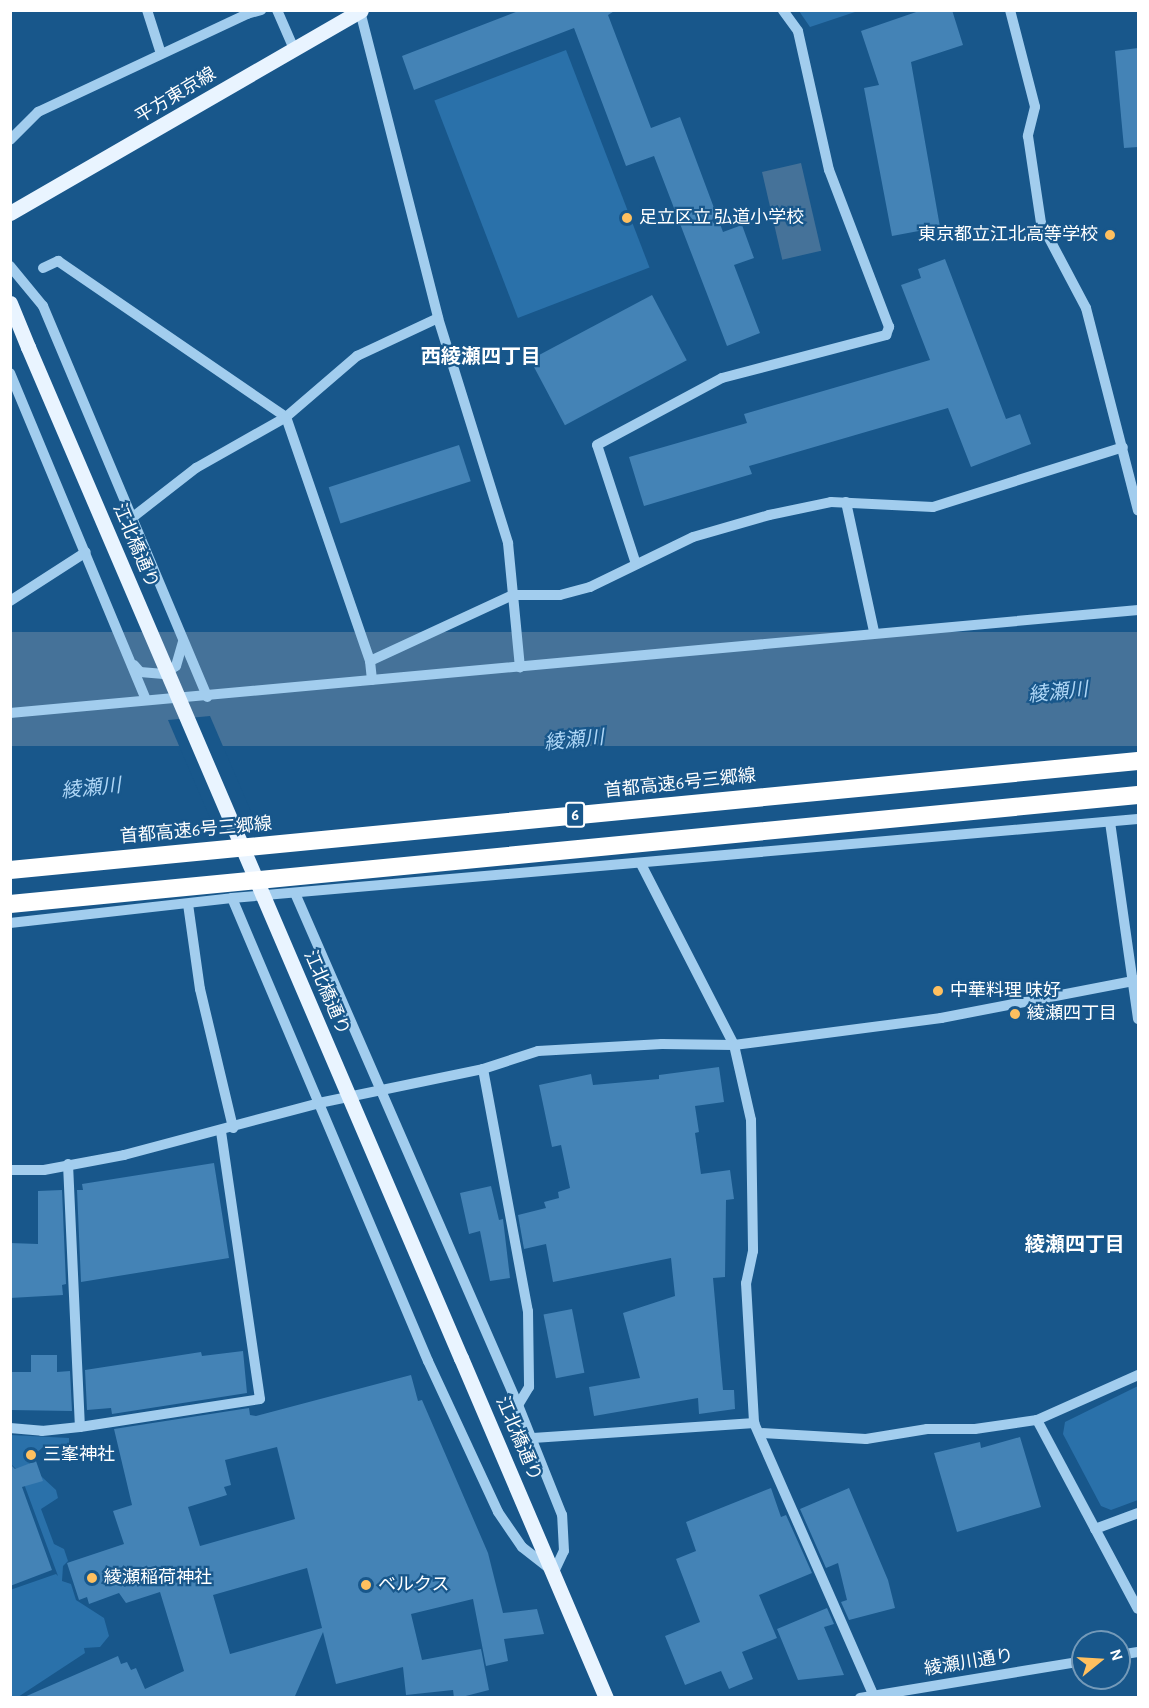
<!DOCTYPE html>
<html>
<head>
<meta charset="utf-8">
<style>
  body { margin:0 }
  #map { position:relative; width:1149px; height:1708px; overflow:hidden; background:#18578b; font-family:"Alegreya Sans","Noto Sans JP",sans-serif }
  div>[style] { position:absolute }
  .green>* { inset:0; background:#2a71aa; transform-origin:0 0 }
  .water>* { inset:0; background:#457299; transform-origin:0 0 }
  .pier>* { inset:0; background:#18578b }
  .building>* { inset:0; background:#4483b6; transform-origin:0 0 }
  .minor>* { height:10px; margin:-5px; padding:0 5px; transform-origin:5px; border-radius:5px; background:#a2cdee }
  .major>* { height:15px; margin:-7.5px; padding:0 7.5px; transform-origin:7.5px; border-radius:7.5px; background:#e9f4ff }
  .major-bridge>* { height:15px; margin:-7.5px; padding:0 7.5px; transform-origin:7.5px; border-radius:7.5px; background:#e9f4ff }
  .highway-bridge>* { height:18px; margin:-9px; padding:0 9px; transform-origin:9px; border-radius:9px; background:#fff }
  .dots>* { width:16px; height:16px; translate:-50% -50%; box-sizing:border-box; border:3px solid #18578b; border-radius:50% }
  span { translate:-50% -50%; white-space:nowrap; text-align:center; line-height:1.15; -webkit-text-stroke:4.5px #18578b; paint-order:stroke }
  .shield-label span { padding:2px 4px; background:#18578b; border:2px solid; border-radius:4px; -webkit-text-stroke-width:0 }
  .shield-label { font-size:16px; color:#fff; font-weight:700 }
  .street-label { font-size:18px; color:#fff }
  .poi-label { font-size:18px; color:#fff }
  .left { translate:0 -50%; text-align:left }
  .right { translate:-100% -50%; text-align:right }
  .neighbourhood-label { font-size:20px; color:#fff; font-weight:700 }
  .water-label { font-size:20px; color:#aed6f6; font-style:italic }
  .frame { position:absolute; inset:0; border:12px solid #fff; pointer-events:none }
  .north { position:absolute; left:1071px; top:1630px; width:60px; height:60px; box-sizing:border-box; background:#18578b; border:2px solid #749ab9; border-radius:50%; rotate:72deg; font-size:16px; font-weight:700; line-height:24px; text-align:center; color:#fff }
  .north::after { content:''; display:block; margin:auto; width:21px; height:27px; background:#ffc05f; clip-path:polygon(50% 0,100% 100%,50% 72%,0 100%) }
</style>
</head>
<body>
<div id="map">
  <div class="green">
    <i style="clip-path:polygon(799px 11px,858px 11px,810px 27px)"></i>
    <i style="left:566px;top:50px;width:233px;height:141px;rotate:69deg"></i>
    <i style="clip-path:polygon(1138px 1386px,1138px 1500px,1111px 1510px,1101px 1506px,1063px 1434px,1065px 1422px)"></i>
    <i style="clip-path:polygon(11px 1435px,69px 1438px,69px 1447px,43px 1447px,31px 1458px,29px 1465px,56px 1490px,58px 1498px,41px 1509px,54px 1544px,64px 1549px,68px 1561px,63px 1566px,62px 1581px,71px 1584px,76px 1600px,104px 1618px,109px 1636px,100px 1647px,84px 1648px,85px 1653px,18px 1697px,11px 1697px,10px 1590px,56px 1574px,58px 1576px,20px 1473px,11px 1464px)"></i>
  </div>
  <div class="water">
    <i style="left:801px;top:163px;width:90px;height:40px;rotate:77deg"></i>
    <i style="left:1138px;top:632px;width:114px;height:1132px;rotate:90deg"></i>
  </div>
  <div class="pier">
    <i style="clip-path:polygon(210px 716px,261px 835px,219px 839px,168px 720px)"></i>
  </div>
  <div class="building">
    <i style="clip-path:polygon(521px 10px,616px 10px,608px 15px,651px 128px,680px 117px,723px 232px,742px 225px,754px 258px,734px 265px,760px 333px,727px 346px,654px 156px,626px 166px,574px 28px,414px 90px,402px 56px)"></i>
    <i style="clip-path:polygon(922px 10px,952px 10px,963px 45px,911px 62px,940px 227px,892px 236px,864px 88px,879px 85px,861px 31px)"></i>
    <i style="clip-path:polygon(1138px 48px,1138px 147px,1124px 148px,1115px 51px)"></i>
    <i style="clip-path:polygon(945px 259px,1006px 419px,1020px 414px,1031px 444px,971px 467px,948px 408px,749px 466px,752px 474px,644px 506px,629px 457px,747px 423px,744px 414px,930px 360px,901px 285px,921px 278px,918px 269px)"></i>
    <i style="left:652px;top:295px;width:74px;height:138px;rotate:62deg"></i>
    <i style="left:459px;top:445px;width:38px;height:137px;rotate:72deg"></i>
    <i style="clip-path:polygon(719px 1067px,724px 1102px,695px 1106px,699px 1132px,695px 1133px,701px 1174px,730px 1170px,734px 1199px,726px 1200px,725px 1277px,713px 1278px,723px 1390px,734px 1390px,735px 1409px,699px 1414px,698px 1398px,594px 1416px,589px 1387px,640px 1378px,623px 1313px,675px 1296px,671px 1258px,553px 1282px,546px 1244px,524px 1249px,518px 1215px,546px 1208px,544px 1202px,559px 1198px,558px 1192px,570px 1188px,561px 1145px,552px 1147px,539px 1085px,591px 1074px,593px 1085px,659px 1079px,659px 1075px)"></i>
    <i style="clip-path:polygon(214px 1163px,229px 1258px,81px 1282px,77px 1190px,83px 1190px,82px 1184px)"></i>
    <i style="clip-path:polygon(491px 1186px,499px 1220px,503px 1219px,510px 1278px,490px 1281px,480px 1231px,469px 1234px,460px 1193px)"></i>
    <i style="clip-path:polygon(62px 1190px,66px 1284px,62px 1285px,63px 1295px,10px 1298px,10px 1243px,38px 1244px,38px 1191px)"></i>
    <i style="left:572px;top:1309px;width:65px;height:29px;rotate:79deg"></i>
    <i style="clip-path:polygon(243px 1351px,247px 1393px,112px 1414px,111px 1408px,87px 1410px,85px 1370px,201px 1352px,202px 1356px)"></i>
    <i style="clip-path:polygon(31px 1355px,57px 1355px,57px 1372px,70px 1371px,72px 1411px,10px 1410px,10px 1372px,31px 1372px)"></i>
    <i style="clip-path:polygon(evenodd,411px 1375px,418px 1401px,422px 1400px,488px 1553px,503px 1613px,537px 1609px,544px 1634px,504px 1639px,508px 1661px,486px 1666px,473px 1599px,411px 1614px,422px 1660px,481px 1649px,489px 1690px,458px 1698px,454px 1698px,453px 1690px,406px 1695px,403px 1667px,336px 1684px,323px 1632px,295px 1696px,288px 1698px,22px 1698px,118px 1656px,121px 1664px,127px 1662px,131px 1670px,136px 1668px,145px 1689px,184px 1671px,160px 1592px,126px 1603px,119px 1593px,89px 1604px,87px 1597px,79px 1600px,67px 1563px,124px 1544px,113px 1511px,132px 1505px,114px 1429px,249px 1408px,250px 1415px,256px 1416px,411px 1375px,277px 1447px,295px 1519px,200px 1546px,188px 1507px,227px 1495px,224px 1487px,231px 1485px,225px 1460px,277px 1447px,411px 1375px,307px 1568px,322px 1628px,230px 1654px,213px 1595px,307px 1568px)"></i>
    <i style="clip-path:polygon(1020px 1437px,1041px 1507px,957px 1532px,934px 1453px,980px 1442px,981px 1448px)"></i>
    <i style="clip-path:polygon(36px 1461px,43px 1481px,22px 1487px,52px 1570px,10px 1586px,10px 1464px,15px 1469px)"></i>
    <i style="clip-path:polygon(771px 1488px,781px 1517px,786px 1515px,812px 1573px,759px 1595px,777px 1638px,742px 1652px,753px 1679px,729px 1689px,721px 1671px,685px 1685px,665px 1636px,700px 1622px,676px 1559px,696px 1551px,686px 1522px)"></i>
    <i style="clip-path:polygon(849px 1488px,888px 1580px,895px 1608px,849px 1620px,841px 1602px,847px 1600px,838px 1563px,826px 1568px,800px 1509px)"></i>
    <i style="clip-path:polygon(827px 1608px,834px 1624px,824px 1627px,844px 1675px,798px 1680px,777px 1629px)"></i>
  </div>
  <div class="minor">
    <i style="left:147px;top:10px;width:46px;rotate:72.3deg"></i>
    <i style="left:277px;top:10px;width:43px;rotate:66.4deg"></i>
    <i style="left:1010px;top:10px;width:100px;rotate:75.5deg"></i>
    <i style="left:1035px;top:107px;width:30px;rotate:104deg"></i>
    <i style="left:1028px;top:136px;width:88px;rotate:81.5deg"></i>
    <i style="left:1041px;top:223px;width:96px;rotate:62.1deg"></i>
    <i style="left:1086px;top:308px;width:209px;rotate:75.6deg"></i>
    <i style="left:360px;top:11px;width:317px;rotate:75.7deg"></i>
    <i style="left:438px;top:318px;width:236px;rotate:72.7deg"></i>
    <i style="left:508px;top:543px;width:125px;rotate:84.5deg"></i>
    <i style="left:10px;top:140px;width:40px;rotate:-45deg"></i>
    <i style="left:38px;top:112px;width:231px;rotate:-25.1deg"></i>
    <i style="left:247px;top:14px;width:15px;rotate:-16deg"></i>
    <i style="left:10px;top:266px;width:52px;rotate:50.5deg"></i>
    <i style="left:43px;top:306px;width:424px;rotate:67.2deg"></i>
    <i style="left:43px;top:268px;width:17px;rotate:-25deg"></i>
    <i style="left:58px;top:261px;width:276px;rotate:34.4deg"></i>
    <i style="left:286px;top:417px;width:258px;rotate:71deg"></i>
    <i style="left:370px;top:661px;width:19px;rotate:84deg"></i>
    <i style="left:10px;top:373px;width:354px;rotate:67.4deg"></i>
    <i style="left:846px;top:502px;width:132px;rotate:77.8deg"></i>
    <i style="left:133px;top:517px;width:80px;rotate:-37.9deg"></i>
    <i style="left:196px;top:468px;width:103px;rotate:-29.5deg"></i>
    <i style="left:286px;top:417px;width:94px;rotate:-40.7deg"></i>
    <i style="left:357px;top:356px;width:89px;rotate:-25.1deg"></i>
    <i style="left:636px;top:564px;width:125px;rotate:-108.1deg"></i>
    <i style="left:597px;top:445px;width:142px;rotate:-28.2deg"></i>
    <i style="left:722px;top:378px;width:170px;rotate:-14.7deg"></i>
    <i style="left:886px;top:335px;width:9px;rotate:-69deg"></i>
    <i style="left:889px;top:327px;width:168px;rotate:-110.9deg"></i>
    <i style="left:829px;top:170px;width:142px;rotate:-102.6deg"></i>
    <i style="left:798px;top:31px;width:26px;rotate:-126deg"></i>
    <i style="left:10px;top:601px;width:90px;rotate:-32.8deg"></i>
    <i style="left:370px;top:661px;width:157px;rotate:-24.8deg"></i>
    <i style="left:513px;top:595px;width:47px"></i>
    <i style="left:560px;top:595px;width:31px;rotate:-15deg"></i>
    <i style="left:590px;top:587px;width:114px;rotate:-25.9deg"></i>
    <i style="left:693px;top:537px;width:79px;rotate:-16.1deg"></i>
    <i style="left:769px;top:515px;width:63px;rotate:-11.8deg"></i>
    <i style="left:831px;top:502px;width:102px;rotate:2.8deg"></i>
    <i style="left:933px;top:507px;width:199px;rotate:-17.5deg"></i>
    <i style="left:134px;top:665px;width:9px;rotate:49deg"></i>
    <i style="left:140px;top:672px;width:24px;rotate:5deg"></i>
    <i style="left:164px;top:674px;width:14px;rotate:-34deg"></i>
    <i style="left:176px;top:666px;width:26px;rotate:-74deg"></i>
    <i style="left:10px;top:713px;width:1133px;rotate:-5.22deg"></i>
    <i style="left:1110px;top:822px;width:199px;rotate:81.9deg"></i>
    <i style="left:641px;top:864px;width:203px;rotate:62.8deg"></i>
    <i style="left:734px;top:1045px;width:77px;rotate:77.2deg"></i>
    <i style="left:751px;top:1120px;width:131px;rotate:89.1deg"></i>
    <i style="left:753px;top:1251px;width:33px;rotate:102deg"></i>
    <i style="left:746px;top:1283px;width:140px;rotate:86.7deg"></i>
    <i style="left:754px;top:1423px;width:300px;rotate:66.3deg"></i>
    <i style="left:232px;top:898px;width:503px;rotate:67.06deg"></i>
    <i style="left:428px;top:1361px;width:166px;rotate:65.1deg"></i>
    <i style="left:498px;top:1512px;width:42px;rotate:55.6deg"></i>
    <i style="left:522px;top:1547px;width:41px;rotate:38deg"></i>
    <i style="left:554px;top:1572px;width:23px;rotate:-65deg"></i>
    <i style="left:564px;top:1551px;width:36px;rotate:-93deg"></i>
    <i style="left:562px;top:1515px;width:118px;rotate:-111.8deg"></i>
    <i style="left:518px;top:1405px;width:558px;rotate:-113.54deg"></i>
    <i style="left:188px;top:904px;width:86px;rotate:82deg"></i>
    <i style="left:200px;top:989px;width:143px;rotate:76.6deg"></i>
    <i style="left:10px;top:923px;width:223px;rotate:-6.4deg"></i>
    <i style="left:232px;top:898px;width:909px;rotate:-4.98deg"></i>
    <i style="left:483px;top:1069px;width:246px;rotate:79.5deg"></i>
    <i style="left:528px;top:1311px;width:76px;rotate:89.2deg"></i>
    <i style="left:529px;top:1387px;width:21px;rotate:121deg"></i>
    <i style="left:68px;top:1164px;width:263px;rotate:87.4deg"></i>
    <i style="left:10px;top:1170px;width:34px"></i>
    <i style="left:44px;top:1170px;width:81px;rotate:-10.6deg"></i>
    <i style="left:124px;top:1155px;width:202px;rotate:-14.9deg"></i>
    <i style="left:319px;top:1103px;width:167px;rotate:-11.7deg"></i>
    <i style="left:483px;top:1069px;width:58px;rotate:-18.1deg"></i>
    <i style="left:538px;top:1051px;width:124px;rotate:-3.2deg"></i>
    <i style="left:662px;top:1044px;width:72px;rotate:0.8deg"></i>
    <i style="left:734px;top:1045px;width:209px;rotate:-7.4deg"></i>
    <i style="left:941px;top:1018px;width:201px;rotate:-10.9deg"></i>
    <i style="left:1037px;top:1420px;width:214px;rotate:61.9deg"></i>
    <i style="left:10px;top:1428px;width:32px;rotate:5deg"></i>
    <i style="left:42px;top:1431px;width:38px;rotate:-6deg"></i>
    <i style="left:80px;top:1427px;width:182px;rotate:-8.8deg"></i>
    <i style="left:260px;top:1399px;width:271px;rotate:-98.3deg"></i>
    <i style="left:760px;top:1433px;width:106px;rotate:3.2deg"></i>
    <i style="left:866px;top:1439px;width:62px;rotate:-9.3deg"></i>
    <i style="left:927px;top:1429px;width:48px"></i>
    <i style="left:975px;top:1429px;width:63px;rotate:-8.3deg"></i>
    <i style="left:1037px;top:1420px;width:111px;rotate:-24deg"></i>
    <i style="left:533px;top:1438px;width:222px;rotate:-3.9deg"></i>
    <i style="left:1095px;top:1529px;width:46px;rotate:-20.4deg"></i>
    <i style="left:1119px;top:1655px;width:19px;rotate:-9deg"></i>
    <i style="left:860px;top:1698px;width:226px;rotate:-9.4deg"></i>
  </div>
  <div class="major">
    <i style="left:10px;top:213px;width:405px;rotate:-30deg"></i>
    <i style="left:10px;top:303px;width:48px;rotate:67.8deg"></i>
    <i style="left:461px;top:1358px;width:370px;rotate:66.9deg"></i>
  </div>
  <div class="major-bridge">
    <i style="left:28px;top:347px;width:1100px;rotate:66.82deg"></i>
  </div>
  <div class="highway-bridge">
    <i style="left:10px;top:870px;width:1133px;rotate:-5.52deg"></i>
    <i style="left:10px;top:904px;width:1133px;rotate:-5.52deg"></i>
  </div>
  <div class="dots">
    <i style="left:627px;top:218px;background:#ffc05f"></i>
    <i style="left:1110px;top:235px;background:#ffc05f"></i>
    <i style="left:938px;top:991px;background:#ffc05f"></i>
    <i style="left:1015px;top:1014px;background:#ffc05f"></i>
    <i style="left:31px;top:1455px;background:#ffc05f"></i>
    <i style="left:92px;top:1578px;background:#ffc05f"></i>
    <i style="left:366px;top:1585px;background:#ffc05f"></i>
  </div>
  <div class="shield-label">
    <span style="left:575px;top:815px">6</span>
  </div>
  <div class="street-label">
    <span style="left:176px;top:96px;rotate:-31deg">平方東京線</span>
    <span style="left:135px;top:546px;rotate:67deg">江北橋通り</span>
    <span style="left:680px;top:784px;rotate:-6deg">首都高速6号三郷線</span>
    <span style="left:196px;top:831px;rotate:-5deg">首都高速6号三郷線</span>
    <span style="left:326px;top:993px;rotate:67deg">江北橋通り</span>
    <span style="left:518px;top:1439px;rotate:67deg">江北橋通り</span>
    <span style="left:969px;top:1663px;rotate:-9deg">綾瀬川通り</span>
  </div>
  <div class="poi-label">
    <span class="left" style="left:639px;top:218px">足立区立 弘道小学校</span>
    <span class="right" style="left:1098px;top:235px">東京都立江北高等学校</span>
    <span class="left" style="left:950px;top:991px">中華料理 味好</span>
    <span class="left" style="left:1027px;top:1014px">綾瀬四丁目</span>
    <span class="left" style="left:43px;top:1455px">三峯神社</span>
    <span class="left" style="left:104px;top:1578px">綾瀬稲荷神社</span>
    <span class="left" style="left:378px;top:1585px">ベルクス</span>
  </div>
  <div class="neighbourhood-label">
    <span style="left:481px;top:357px">西綾瀬四丁目</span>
    <span style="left:1075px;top:1245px">綾瀬四丁目</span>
  </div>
  <div class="water-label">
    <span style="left:1058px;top:693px;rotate:-6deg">綾瀬川</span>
    <span style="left:574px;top:741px;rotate:-6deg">綾瀬川</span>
    <span style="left:91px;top:789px;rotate:-6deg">綾瀬川</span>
  </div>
  <div class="frame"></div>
  <div class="north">N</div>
</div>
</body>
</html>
